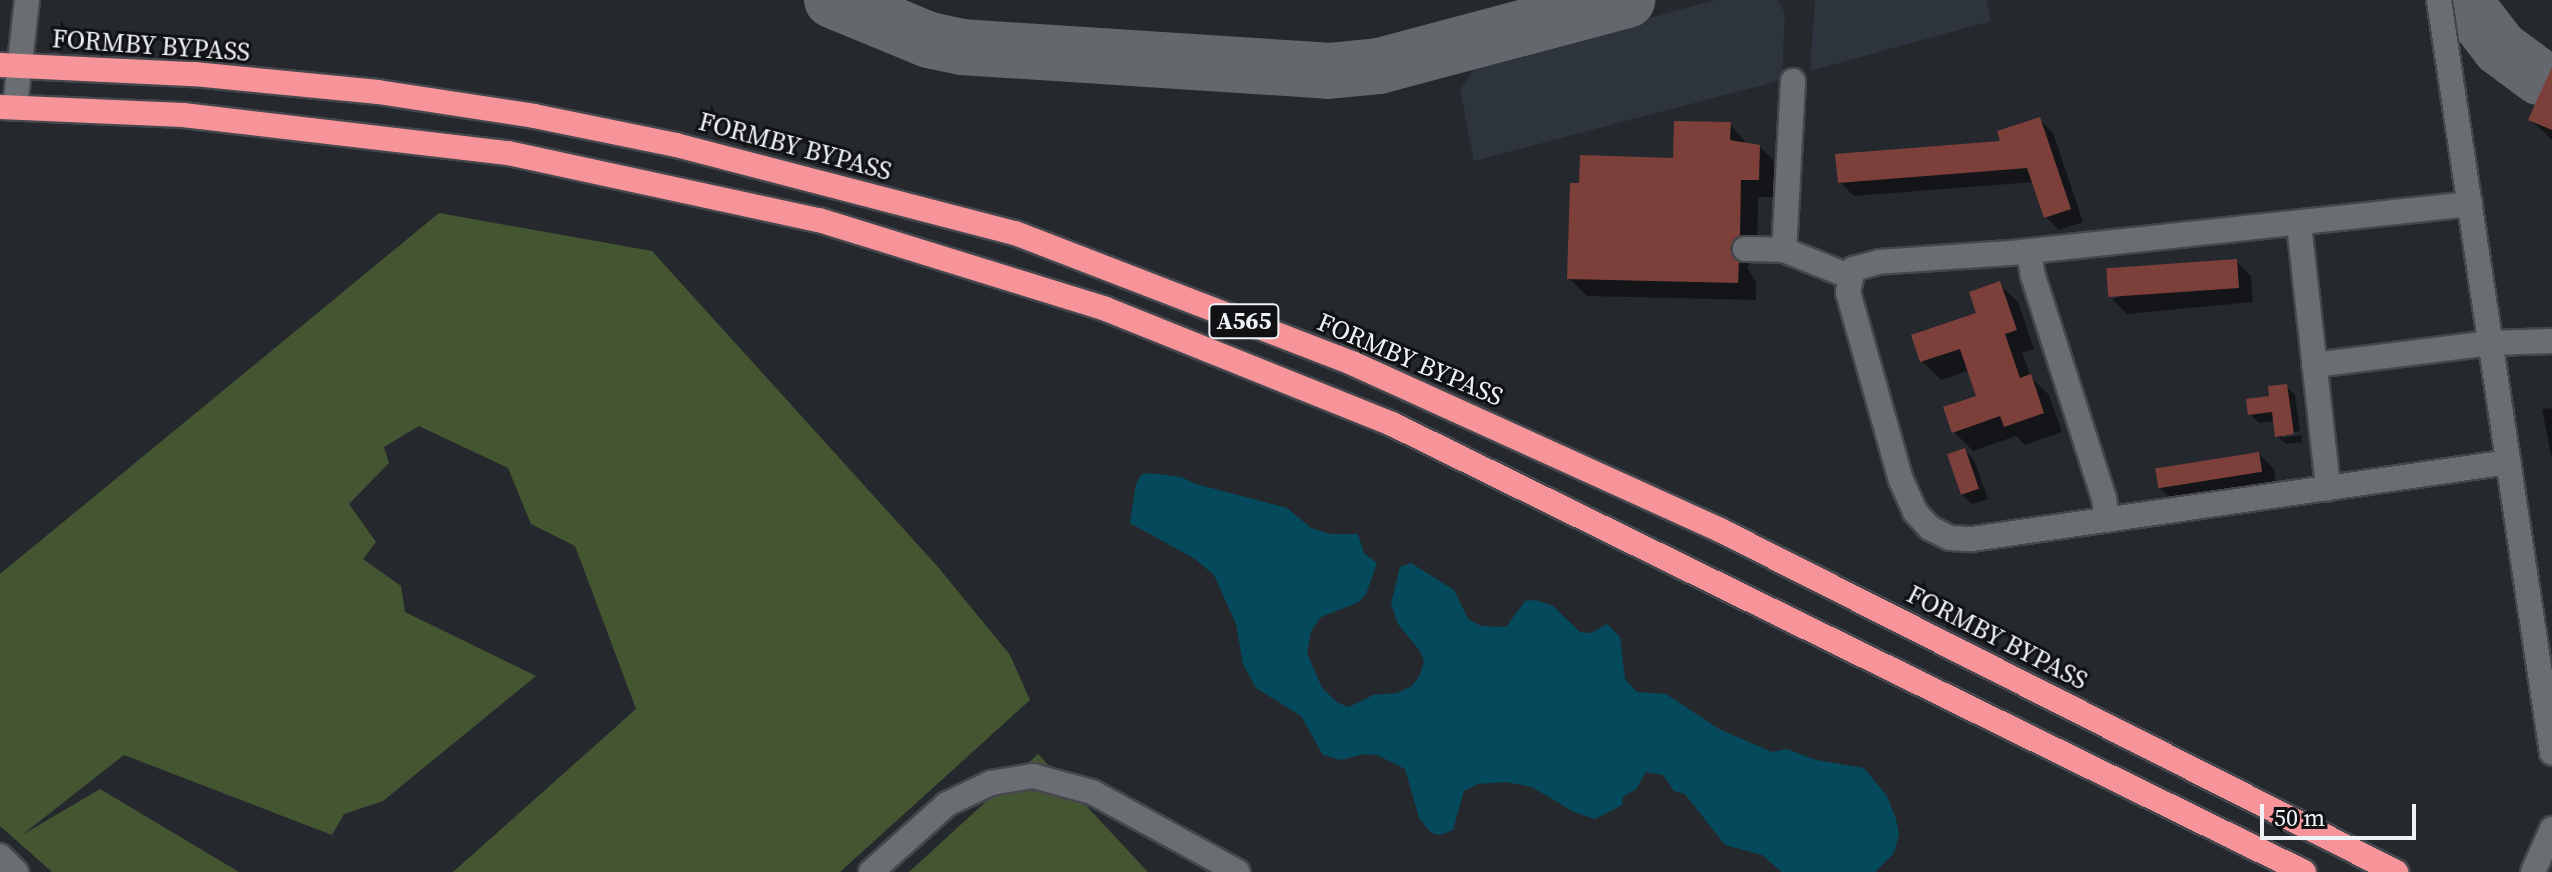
<!DOCTYPE html>
<html>
<head>
<meta charset="utf-8">
<style>
  body { margin:0 }
  #map { position:relative; width:2552px; height:872px; overflow:hidden; background:#25292e; font-family:"Source Serif 4",serif }
  div>[style] { position:absolute }
  .built>* { inset:0; background:#2d343e }
  .green>* { inset:0; background:#445532 }
  .water>* { inset:0; background:#044a5c }
  .shadow>* { inset:0; background:#0007 }
  .taxiway>* { height:56px; margin:-28px; padding:0 28px; transform-origin:28px; border-radius:28px; background:#64676c }
  .building>* { inset:0; background:#7c3f39; transform-origin:0 0 }
  .roads { filter:drop-shadow(2px 0 #45474c) drop-shadow(-2px 0 #45474c) drop-shadow(0 2px #45474c) drop-shadow(0 -2px #45474c) }
  .minor>* { height:24px; margin:-12px; padding:0 12px; transform-origin:12px; border-radius:12px; background:#6a6e73 }
  .highway>* { height:24px; margin:-12px; padding:0 12px; transform-origin:12px; border-radius:12px; background:#f6949a }
  span { translate:-50% -50%; white-space:nowrap; text-align:center; line-height:1.15; -webkit-text-stroke:6px #101113; paint-order:stroke }
  .shield-label span { padding:2px 6px; background:#101113; border:2px solid; border-radius:6px; -webkit-text-stroke-width:0 }
  .shield-label { font-size:24px; color:#f0f3f6; font-weight:700 }
  .street-label { font-size:26px; color:#f0f3f6 }
  .scale { position:absolute; left:2260px; top:804px; width:156px; height:36px; box-sizing:border-box; border:4px solid #f0f3f6; border-top:0; padding-left:10px; font-size:24px; line-height:28px; white-space:nowrap; color:#f0f3f6; -webkit-text-stroke:6px #101113; paint-order:stroke }
</style>
</head>
<body>
<div id="map">
  <div class="built">
    <i style="clip-path:polygon(1715px 0,1777px 0,1785px 13px,1782px 80px,1474px 161px,1460px 90px,1476px 66px)"></i>
    <i style="clip-path:polygon(1815px 0,1986px 0,1991px 21px,1810px 71px)"></i>
  </div>
  <div class="green">
    <i style="clip-path:polygon(439px 213px,652px 251px,938px 567px,1010px 655px,1030px 700px,840px 872px,453px 872px,636px 709px,575px 546px,531px 524px,508px 468px,419px 426px,384px 447px,389px 463px,349px 504px,376px 542px,363px 559px,401px 586px,405px 612px,536px 676px,383px 801px,344px 814px,332px 835px,124px 755px,22px 835px,100px 789px,239px 872px,52px 872px,0 826px,0 574px)"></i>
    <i style="clip-path:polygon(1038px 754px,1148px 872px,909px 872px)"></i>
  </div>
  <div class="water">
    <i style="clip-path:polygon(1149px 473px,1181px 477px,1196px 484px,1287px 508px,1311px 528px,1330px 534px,1358px 534px,1364px 553px,1377px 563px,1366px 594px,1359px 602px,1321px 617px,1311px 631px,1307px 653px,1322px 688px,1338px 703px,1349px 707px,1373px 695px,1397px 693px,1412px 686px,1420px 675px,1424px 661px,1420px 651px,1398px 624px,1391px 604px,1400px 567px,1411px 563px,1454px 590px,1468px 619px,1481px 626px,1506px 627px,1525px 601px,1536px 600px,1553px 606px,1580px 632px,1591px 633px,1607px 624px,1620px 637px,1625px 679px,1637px 692px,1666px 694px,1719px 729px,1772px 752px,1787px 749px,1816px 760px,1864px 768px,1887px 796px,1896px 819px,1899px 834px,1894px 853px,1875px 872px,1782px 872px,1762px 855px,1725px 845px,1685px 794px,1674px 791px,1663px 775px,1646px 772px,1636px 789px,1623px 797px,1622px 805px,1595px 819px,1574px 812px,1532px 787px,1506px 782px,1478px 784px,1464px 791px,1453px 830px,1440px 835px,1431px 833px,1419px 818px,1405px 769px,1377px 755px,1364px 754px,1341px 760px,1323px 755px,1301px 716px,1256px 688px,1243px 664px,1236px 624px,1214px 575px,1195px 559px,1130px 523px,1136px 484px,1141px 475px)"></i>
  </div>
  <div class="shadow">
    <i style="clip-path:polygon(2552px 72px,2552px 140px,2531px 120px)"></i>
    <i style="clip-path:polygon(2039px 119px,2053px 133px,2083px 222px,2059px 230px,2046px 217px,2034px 182px,1854px 196px,1840px 182px,2003px 142px)"></i>
    <i style="clip-path:polygon(1730px 124px,1748px 145px,1759px 146px,1777px 164px,1776px 197px,1758px 197px,1757px 254px,1747px 267px,1756px 282px,1756px 300px,1587px 296px,1569px 278px,1675px 160px)"></i>
    <i style="clip-path:polygon(2236px 261px,2251px 276px,2253px 302px,2127px 314px,2112px 299px)"></i>
    <i style="clip-path:polygon(1999px 284px,2018px 302px,2034px 349px,2022px 353px,2031px 377px,2049px 395px,2062px 432px,2025px 445px,2016px 436px,1973px 451px,1954px 432px,1978px 397px,1969px 370px,1941px 380px,1922px 361px,1978px 314px)"></i>
    <i style="clip-path:polygon(2286px 386px,2295px 395px,2300px 431px,2282px 434px,2282px 438px,2301px 435px,2302px 442px,2286px 444px,2277px 436px,2275px 421px,2259px 423px,2250px 414px)"></i>
    <i style="clip-path:polygon(2552px 408px,2552px 460px,2542px 409px)"></i>
    <i style="clip-path:polygon(1965px 450px,1974px 460px,1988px 499px,1972px 504px,1962px 495px)"></i>
    <i style="clip-path:polygon(2259px 454px,2274px 469px,2276px 486px,2174px 501px,2159px 487px)"></i>
  </div>
  <div class="taxiway">
    <i style="left:832px;top:0;width:105px;rotate:22.4deg"></i>
    <i style="left:929px;top:40px;width:33px;rotate:12deg"></i>
    <i style="left:961px;top:47px;width:368px;rotate:3.7deg"></i>
    <i style="left:1328px;top:71px;width:51px;rotate:-5.6deg"></i>
    <i style="left:1379px;top:66px;width:257px;rotate:-14.9deg"></i>
    <i style="left:2468px;top:0;width:9px;rotate:77deg"></i>
    <i style="left:2470px;top:9px;width:49px;rotate:52.4deg"></i>
    <i style="left:2500px;top:48px;width:49px;rotate:36.6deg"></i>
  </div>
  <div class="building">
    <i style="clip-path:polygon(2552px 67px,2552px 130px,2528px 120px)"></i>
    <i style="clip-path:polygon(2040px 117px,2071px 209px,2044px 218px,2027px 168px,1838px 183px,1835px 154px,2000px 141px,1997px 131px)"></i>
    <i style="clip-path:polygon(1674px 121px,1731px 122px,1730px 140px,1760px 145px,1759px 180px,1741px 180px,1740px 235px,1730px 248px,1739px 262px,1738px 283px,1567px 279px,1570px 183px,1579px 183px,1580px 155px,1673px 158px)"></i>
    <i style="left:2237px;top:259px;width:29px;height:131px;rotate:86deg"></i>
    <i style="clip-path:polygon(2000px 281px,2017px 330px,2005px 334px,2020px 378px,2031px 374px,2044px 413px,2004px 427px,2000px 416px,1952px 433px,1943px 407px,1976px 396px,1960px 349px,1920px 362px,1911px 335px,1976px 313px,1969px 292px)"></i>
    <i style="clip-path:polygon(2287px 384px,2294px 434px,2275px 437px,2272px 412px,2248px 415px,2246px 399px,2269px 396px,2268px 386px)"></i>
    <i style="left:1965px;top:448px;width:43px;height:19px;rotate:71deg"></i>
    <i style="left:2259px;top:452px;width:20px;height:105px;rotate:81deg"></i>
  </div>
  <div class="roads">
    <div class="minor">
      <i style="left:2439px;top:0;width:761px;rotate:81.47deg"></i>
      <i style="left:1793px;top:81px;width:169px;rotate:93deg"></i>
      <i style="left:1784px;top:250px;width:72px;rotate:21.9deg"></i>
      <i style="left:15px;top:107px;width:108px;rotate:-83.6deg"></i>
      <i style="left:2470px;top:204px;width:449px;rotate:173.9deg"></i>
      <i style="left:2024px;top:252px;width:145px;rotate:176.1deg"></i>
      <i style="left:1879px;top:262px;width:27px;rotate:165deg"></i>
      <i style="left:1853px;top:269px;width:24px;rotate:102deg"></i>
      <i style="left:1848px;top:292px;width:195px;rotate:74.3deg"></i>
      <i style="left:1901px;top:480px;width:35px;rotate:66deg"></i>
      <i style="left:1915px;top:512px;width:22px;rotate:47deg"></i>
      <i style="left:1930px;top:528px;width:22px;rotate:27deg"></i>
      <i style="left:1950px;top:538px;width:22px;rotate:3deg"></i>
      <i style="left:1972px;top:539px;width:542px;rotate:-8.16deg"></i>
      <i style="left:2299px;top:224px;width:266px;rotate:83.7deg"></i>
      <i style="left:1745px;top:249px;width:39px;rotate:1deg"></i>
      <i style="left:2029px;top:252px;width:24px;rotate:81deg"></i>
      <i style="left:2033px;top:276px;width:233px;rotate:72.3deg"></i>
      <i style="left:2104px;top:498px;width:22px;rotate:82deg"></i>
      <i style="left:2314px;top:365px;width:178px;rotate:-7.1deg"></i>
      <i style="left:2491px;top:343px;width:61px;rotate:-1.9deg"></i>
      <i style="left:0;top:856px;width:23px;rotate:45deg"></i>
      <i style="left:871px;top:872px;width:102px;rotate:-41.8deg"></i>
      <i style="left:947px;top:804px;width:49px;rotate:-25.5deg"></i>
      <i style="left:991px;top:783px;width:43px;rotate:-9.5deg"></i>
      <i style="left:1033px;top:776px;width:61px;rotate:15.2deg"></i>
      <i style="left:1092px;top:792px;width:166px;rotate:28.7deg"></i>
      <i style="left:2533px;top:872px;width:47px;rotate:-66.2deg"></i>
    </div>
    <div class="highway">
      <i style="left:0;top:65px;width:194px;rotate:2.7deg"></i>
      <i style="left:194px;top:74px;width:185px;rotate:5.6deg"></i>
      <i style="left:378px;top:92px;width:158px;rotate:8.7deg"></i>
      <i style="left:534px;top:116px;width:145px;rotate:11.5deg"></i>
      <i style="left:676px;top:145px;width:350px;rotate:14.6deg"></i>
      <i style="left:1015px;top:233px;width:363px;rotate:21.1deg"></i>
      <i style="left:1354px;top:364px;width:402px;rotate:24.4deg"></i>
      <i style="left:1720px;top:530px;width:758px;rotate:26.84deg"></i>
      <i style="left:0;top:107px;width:183px;rotate:2.5deg"></i>
      <i style="left:183px;top:115px;width:327px;rotate:6.7deg"></i>
      <i style="left:508px;top:153px;width:318px;rotate:12.2deg"></i>
      <i style="left:819px;top:220px;width:300px;rotate:17.2deg"></i>
      <i style="left:1106px;top:309px;width:308px;rotate:21.9deg"></i>
      <i style="left:1392px;top:424px;width:1016px;rotate:26.16deg"></i>
    </div>
  </div>
  <div class="shield-label">
    <span style="left:1244px;top:321px">A565</span>
  </div>
  <div class="street-label">
    <span style="left:151px;top:46px;rotate:4deg">FORMBY BYPASS</span>
    <span style="left:795px;top:147px;rotate:15deg">FORMBY BYPASS</span>
    <span style="left:1410px;top:360px;rotate:23deg">FORMBY BYPASS</span>
    <span style="left:1997px;top:638px;rotate:27deg">FORMBY BYPASS</span>
  </div>
  <div class="scale">50 m</div>
</div>
</body>
</html>
